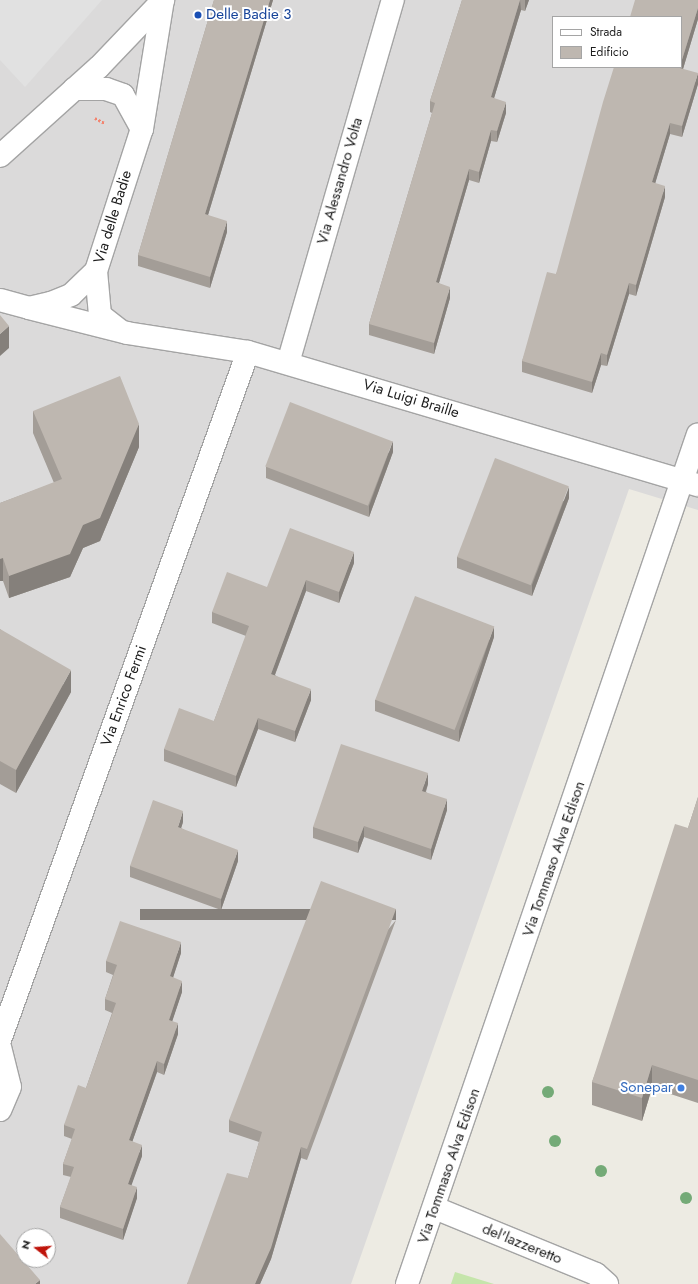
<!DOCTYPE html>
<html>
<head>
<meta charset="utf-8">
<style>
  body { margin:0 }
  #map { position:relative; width:698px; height:1284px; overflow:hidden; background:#edebe3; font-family:Jost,sans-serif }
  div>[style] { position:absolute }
  .residential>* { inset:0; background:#dbdada }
  .grass>* { inset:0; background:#c5e5ab }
  .parking>* { inset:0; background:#e1e1e1 }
  .path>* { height:2.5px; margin-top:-1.25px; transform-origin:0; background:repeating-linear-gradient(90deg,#f2846f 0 2px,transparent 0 4px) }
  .roads { filter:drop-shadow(1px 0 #a4a4a4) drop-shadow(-1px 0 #a4a4a4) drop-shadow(0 1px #a4a4a4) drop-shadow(0 -1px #a4a4a4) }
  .minor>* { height:22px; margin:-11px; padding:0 11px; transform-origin:11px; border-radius:11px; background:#fff }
  .trees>* { width:12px; height:12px; margin:-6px; border-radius:50%; background:#74aa77 }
  .wall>* { inset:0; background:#a39d97 }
  .shaded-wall>* { inset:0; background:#85807b; transform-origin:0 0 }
  .building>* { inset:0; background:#beb7b0; transform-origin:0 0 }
  .dots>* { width:11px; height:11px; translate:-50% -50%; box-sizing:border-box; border:2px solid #fff; border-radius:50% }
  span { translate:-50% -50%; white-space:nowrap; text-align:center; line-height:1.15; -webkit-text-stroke:4px #fff; paint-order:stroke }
  .transit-label { font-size:15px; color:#164399 }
  .left { translate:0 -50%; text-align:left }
  .street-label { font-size:15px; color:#1d1d1d }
  .shop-label { font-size:15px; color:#366cbe }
  .right { translate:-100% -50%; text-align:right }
  .legend { position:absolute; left:552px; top:16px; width:130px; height:52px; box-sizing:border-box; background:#fff; border:1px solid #a5a5a5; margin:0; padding:5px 7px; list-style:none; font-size:12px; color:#1d1d1d }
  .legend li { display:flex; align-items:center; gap:8px; height:20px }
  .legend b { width:20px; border:1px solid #a5a5a5 }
  .north { position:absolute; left:16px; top:1228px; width:40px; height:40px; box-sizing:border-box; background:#fff; border:1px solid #a5a5a5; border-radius:50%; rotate:287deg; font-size:11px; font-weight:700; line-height:16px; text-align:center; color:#1d1d1d }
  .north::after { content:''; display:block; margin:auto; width:14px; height:18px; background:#bf140b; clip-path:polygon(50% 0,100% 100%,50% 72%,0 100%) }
</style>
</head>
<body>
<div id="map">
  <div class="residential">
    <i style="clip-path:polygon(evenodd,0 0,698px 0,698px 510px,629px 489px,351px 1284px,0 1284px,0 0,553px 17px,681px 17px,681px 67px,553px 67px,553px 17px,0 0,24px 1236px,48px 1236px,48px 1260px,24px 1260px,24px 1236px)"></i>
  </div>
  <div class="grass">
    <i style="clip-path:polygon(455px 1272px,494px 1284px,451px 1284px)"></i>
  </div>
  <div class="parking">
    <i style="clip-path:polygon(0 0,102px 0,25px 87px,0 60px)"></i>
  </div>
  <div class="path">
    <i style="left:95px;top:118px;width:11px;rotate:27deg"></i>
  </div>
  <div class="roads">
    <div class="minor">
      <i style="left:74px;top:89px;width:32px"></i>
      <i style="left:106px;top:89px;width:18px;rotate:19deg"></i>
      <i style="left:123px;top:95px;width:39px;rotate:61deg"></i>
      <i style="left:0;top:156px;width:133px;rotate:-42deg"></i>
      <i style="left:99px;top:67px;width:93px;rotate:-46.3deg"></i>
      <i style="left:96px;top:271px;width:44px;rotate:84.8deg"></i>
      <i style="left:100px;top:315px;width:24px;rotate:38deg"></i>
      <i style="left:0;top:300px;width:30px;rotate:15deg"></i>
      <i style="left:29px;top:308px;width:23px;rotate:-13deg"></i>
      <i style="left:51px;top:303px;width:22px;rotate:-22deg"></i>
      <i style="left:71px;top:295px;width:35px;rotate:-44deg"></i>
      <i style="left:96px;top:271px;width:149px;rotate:-72.1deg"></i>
      <i style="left:142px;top:129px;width:131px;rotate:-80.8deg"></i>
      <i style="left:29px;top:308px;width:101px;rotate:14.3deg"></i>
      <i style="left:127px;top:333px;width:122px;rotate:8.9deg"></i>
      <i style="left:248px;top:352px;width:469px;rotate:16.5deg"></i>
      <i style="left:288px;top:363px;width:378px;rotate:-73.9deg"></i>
      <i style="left:0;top:1040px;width:731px;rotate:-70.18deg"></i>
      <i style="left:0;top:1047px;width:41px;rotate:76deg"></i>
      <i style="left:10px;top:1087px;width:25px;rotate:113deg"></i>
      <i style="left:435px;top:1208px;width:174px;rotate:22.3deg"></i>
      <i style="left:596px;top:1274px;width:15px;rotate:42deg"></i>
      <i style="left:407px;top:1284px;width:898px;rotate:-71.1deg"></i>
    </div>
  </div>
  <div class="trees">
    <i style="left:548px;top:1092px"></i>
    <i style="left:555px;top:1141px"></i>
    <i style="left:601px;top:1171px"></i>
    <i style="left:686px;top:1198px"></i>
  </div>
  <div class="wall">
    <i style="clip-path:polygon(214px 0,273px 0,208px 215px,227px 232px,210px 288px,138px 266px,138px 255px)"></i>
    <i style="clip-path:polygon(462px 0,529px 0,525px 11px,521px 10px,494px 98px,506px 113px,497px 142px,491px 141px,479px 183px,469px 180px,439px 283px,450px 298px,434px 354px,369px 335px,369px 324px,432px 113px,430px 112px,430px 101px)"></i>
    <i style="clip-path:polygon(698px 0,698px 19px,683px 69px,698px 84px,682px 137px,670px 134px,655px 183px,665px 197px,636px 296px,629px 294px,607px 366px,601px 365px,592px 393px,522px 372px,522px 361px,556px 274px)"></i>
    <i style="clip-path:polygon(33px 411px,139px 447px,100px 541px,83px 548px,70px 577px,9px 598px,3px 581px,0 503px,54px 483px,33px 433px)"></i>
    <i style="clip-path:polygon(393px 452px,369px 517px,266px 478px,266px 467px)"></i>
    <i style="clip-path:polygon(569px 498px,532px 596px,457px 568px,457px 557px)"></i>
    <i style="clip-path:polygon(354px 563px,339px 603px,306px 591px,275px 675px,311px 700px,295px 742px,258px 729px,236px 787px,164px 761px,164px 749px,214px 721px,246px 636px,212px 623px,212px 612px,267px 587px)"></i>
    <i style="clip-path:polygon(0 629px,71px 692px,16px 793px,0 784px)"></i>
    <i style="clip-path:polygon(494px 637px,459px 742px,375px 711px,375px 700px)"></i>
    <i style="clip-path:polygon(428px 784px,426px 792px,447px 810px,431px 860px,364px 837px,358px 853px,313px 838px,313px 827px)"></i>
    <i style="clip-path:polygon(698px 797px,698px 1103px,652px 1088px,642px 1121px,592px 1105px,592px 1082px,688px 828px)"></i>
    <i style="clip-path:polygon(183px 822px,181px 828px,238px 861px,221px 910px,130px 877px,130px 866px)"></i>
    <i style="clip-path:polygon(396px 920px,307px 1160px,301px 1158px,271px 1259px,260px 1284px,187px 1284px,248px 1178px,259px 1142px,229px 1132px,229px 1120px)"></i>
    <i style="clip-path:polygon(181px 953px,173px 977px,182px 992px,172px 1021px,178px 1034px,164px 1075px,157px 1072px,132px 1142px,142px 1156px,131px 1185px,137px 1198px,123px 1240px,60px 1218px,60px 1207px,71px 1177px,63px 1175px,63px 1164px,72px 1139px,64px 1136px,64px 1125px,86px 1088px,112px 1013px,105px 1010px,105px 999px,113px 975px,106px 972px,106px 961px)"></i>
  </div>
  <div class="shaded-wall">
    <i style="clip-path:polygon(270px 0,273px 0,205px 225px,205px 214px)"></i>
    <i style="clip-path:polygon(520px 0,521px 10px,491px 108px,491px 97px)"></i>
    <i style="clip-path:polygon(525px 0,529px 0,525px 11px)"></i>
    <i style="clip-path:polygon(698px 8px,698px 19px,680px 79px,680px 67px,681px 67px,681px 63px)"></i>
    <i style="clip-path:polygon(698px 73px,698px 84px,682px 137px,682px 126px)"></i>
    <i style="clip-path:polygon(506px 102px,506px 113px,497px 142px,497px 131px)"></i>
    <i style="clip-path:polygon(670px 123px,670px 134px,652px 194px,652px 182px)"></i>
    <i style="clip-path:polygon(491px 130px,491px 141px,479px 183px,479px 172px)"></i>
    <i style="clip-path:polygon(469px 169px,469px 180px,436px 293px,436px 282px)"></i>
    <i style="clip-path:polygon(665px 186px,665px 197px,636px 296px,636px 285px)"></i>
    <i style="clip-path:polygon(227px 221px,227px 232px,210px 288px,210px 277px)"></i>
    <i style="clip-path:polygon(629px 283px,629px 294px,607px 366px,607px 355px)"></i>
    <i style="clip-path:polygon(450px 287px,450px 298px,434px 354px,434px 343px)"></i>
    <i style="clip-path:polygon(9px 326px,9px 348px,0 356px,0 334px)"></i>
    <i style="clip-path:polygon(601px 353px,601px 365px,592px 393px,592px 382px)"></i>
    <i style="clip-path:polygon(139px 424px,139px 447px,100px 541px,83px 548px,70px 577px,9px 598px,9px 576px,83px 525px)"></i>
    <i style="clip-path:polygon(393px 441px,393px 452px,369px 517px,369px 506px)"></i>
    <i style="clip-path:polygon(569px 487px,569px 498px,532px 596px,532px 585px)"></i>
    <i style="clip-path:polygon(354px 552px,354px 563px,339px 603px,339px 592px)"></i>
    <i style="left:3px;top:558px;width:23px;height:3px;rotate:90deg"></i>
    <i style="clip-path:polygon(306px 580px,306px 591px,271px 685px,271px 674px)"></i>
    <i style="clip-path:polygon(494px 626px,494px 637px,459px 742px,459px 731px)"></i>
    <i style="clip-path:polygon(71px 670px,71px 692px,16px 793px,16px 770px)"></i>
    <i style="clip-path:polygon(311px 689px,311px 700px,295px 742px,295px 731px)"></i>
    <i style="clip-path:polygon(258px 718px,258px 729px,236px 787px,236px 776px)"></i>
    <i style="clip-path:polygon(428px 773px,428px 784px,422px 802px,422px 791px)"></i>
    <i style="clip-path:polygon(447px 799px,447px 810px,431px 860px,431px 849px)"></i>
    <i style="clip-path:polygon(183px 811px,183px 822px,178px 838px,178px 827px)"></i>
    <i style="clip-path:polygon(364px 826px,364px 837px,358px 853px,358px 842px)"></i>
    <i style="clip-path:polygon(238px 850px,238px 861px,221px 910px,221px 899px)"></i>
    <i style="left:396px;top:909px;width:11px;height:256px;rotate:90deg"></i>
    <i style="clip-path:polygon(181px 942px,181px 953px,170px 987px,170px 976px)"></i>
    <i style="clip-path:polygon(182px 981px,182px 992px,169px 1031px,169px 1020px)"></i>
    <i style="clip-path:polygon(178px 1023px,178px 1034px,164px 1075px,164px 1064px)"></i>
    <i style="clip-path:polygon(157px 1061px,157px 1072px,129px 1151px,129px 1140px)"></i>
    <i style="clip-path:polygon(652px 1065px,652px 1088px,642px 1121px,642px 1098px)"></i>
    <i style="clip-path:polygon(142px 1145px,142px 1156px,128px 1195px,128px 1184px)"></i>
    <i style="clip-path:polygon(301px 1147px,301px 1158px,271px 1259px,260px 1284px,255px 1284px)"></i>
    <i style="clip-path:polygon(137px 1187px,137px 1198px,123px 1240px,123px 1229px)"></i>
    <i style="clip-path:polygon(40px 1280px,40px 1284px,35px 1284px)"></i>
  </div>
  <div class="building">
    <i style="clip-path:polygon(214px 0,270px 0,205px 214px,227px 221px,210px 277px,138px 255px)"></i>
    <i style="clip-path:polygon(462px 0,520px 0,491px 97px,506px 102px,497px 131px,491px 130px,479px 172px,469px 169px,436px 282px,450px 287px,434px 343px,369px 324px,435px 103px,430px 101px)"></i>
    <i style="clip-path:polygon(635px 0,698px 0,698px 8px,681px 63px,681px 17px,630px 17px)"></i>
    <i style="clip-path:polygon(614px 67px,680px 67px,680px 68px,698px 73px,682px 126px,670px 123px,652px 182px,665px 186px,636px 285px,629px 283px,607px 355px,601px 353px,592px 382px,522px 361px,547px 272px,556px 274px,603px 102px)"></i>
    <i style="clip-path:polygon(0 315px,9px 326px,0 334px)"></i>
    <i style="clip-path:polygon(120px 376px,139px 424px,100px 518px,83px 525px,70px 554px,9px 576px,3px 558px,0 559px,0 503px,62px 479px,33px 411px)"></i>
    <i style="left:290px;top:402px;width:110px;height:69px;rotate:21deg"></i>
    <i style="left:495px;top:458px;width:79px;height:106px;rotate:21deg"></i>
    <i style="clip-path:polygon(290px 528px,354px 552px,339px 592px,306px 580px,271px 674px,311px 689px,295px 731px,258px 718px,236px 776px,164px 749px,179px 708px,214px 721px,249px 626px,212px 612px,227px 572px,267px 587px)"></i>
    <i style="left:415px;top:596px;width:85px;height:111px;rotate:21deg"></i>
    <i style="clip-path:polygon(0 629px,71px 670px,16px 770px,0 761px)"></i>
    <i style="clip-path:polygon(341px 744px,428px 773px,422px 791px,447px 799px,431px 849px,364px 826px,358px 842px,313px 827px)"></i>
    <i style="clip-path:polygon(698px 797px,698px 1080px,652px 1065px,642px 1098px,592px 1082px,675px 824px,688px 828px)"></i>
    <i style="clip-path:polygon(153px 800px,183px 811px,178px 827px,238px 850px,221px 899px,130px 866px)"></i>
    <i style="clip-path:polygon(321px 881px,396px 909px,307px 1149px,301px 1147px,271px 1248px,255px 1284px,187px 1284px,227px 1173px,248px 1178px,262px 1132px,229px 1120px)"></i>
    <i style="clip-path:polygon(120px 921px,181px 942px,170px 976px,182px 981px,169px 1020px,178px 1023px,164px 1064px,157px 1061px,129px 1140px,142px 1145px,128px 1184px,137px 1187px,123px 1229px,60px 1207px,74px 1167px,63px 1164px,75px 1129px,64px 1125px,78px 1085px,86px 1088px,116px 1003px,105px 999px,117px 965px,106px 961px)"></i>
    <i style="clip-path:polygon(0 1234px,40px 1280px,35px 1284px,0 1284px)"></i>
  </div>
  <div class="dots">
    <i style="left:198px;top:15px;background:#1a4fb4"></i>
    <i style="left:681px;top:1088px;background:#3f7fe0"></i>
  </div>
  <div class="transit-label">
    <span class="left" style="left:206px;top:15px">Delle Badie 3</span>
  </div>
  <div class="street-label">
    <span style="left:340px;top:181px;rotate:-74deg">Via Alessandro Volta</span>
    <span style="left:113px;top:217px;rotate:-73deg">Via delle Badie</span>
    <span style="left:411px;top:399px;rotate:17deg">Via Luigi Braille</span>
    <span style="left:124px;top:696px;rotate:-70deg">Via Enrico Fermi</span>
    <span style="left:554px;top:859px;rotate:-71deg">Via Tommaso Alva Edison</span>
    <span style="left:449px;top:1166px;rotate:-71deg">Via Tommaso Alva Edison</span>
    <span style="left:522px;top:1244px;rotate:22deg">del'lazzeretto</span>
  </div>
  <div class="shop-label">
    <span class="right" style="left:673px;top:1088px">Sonepar</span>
  </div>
  <ul class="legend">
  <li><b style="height:5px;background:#fff"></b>Strada</li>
  <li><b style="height:11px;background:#beb7b0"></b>Edificio</li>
  </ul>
  <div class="north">N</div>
</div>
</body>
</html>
